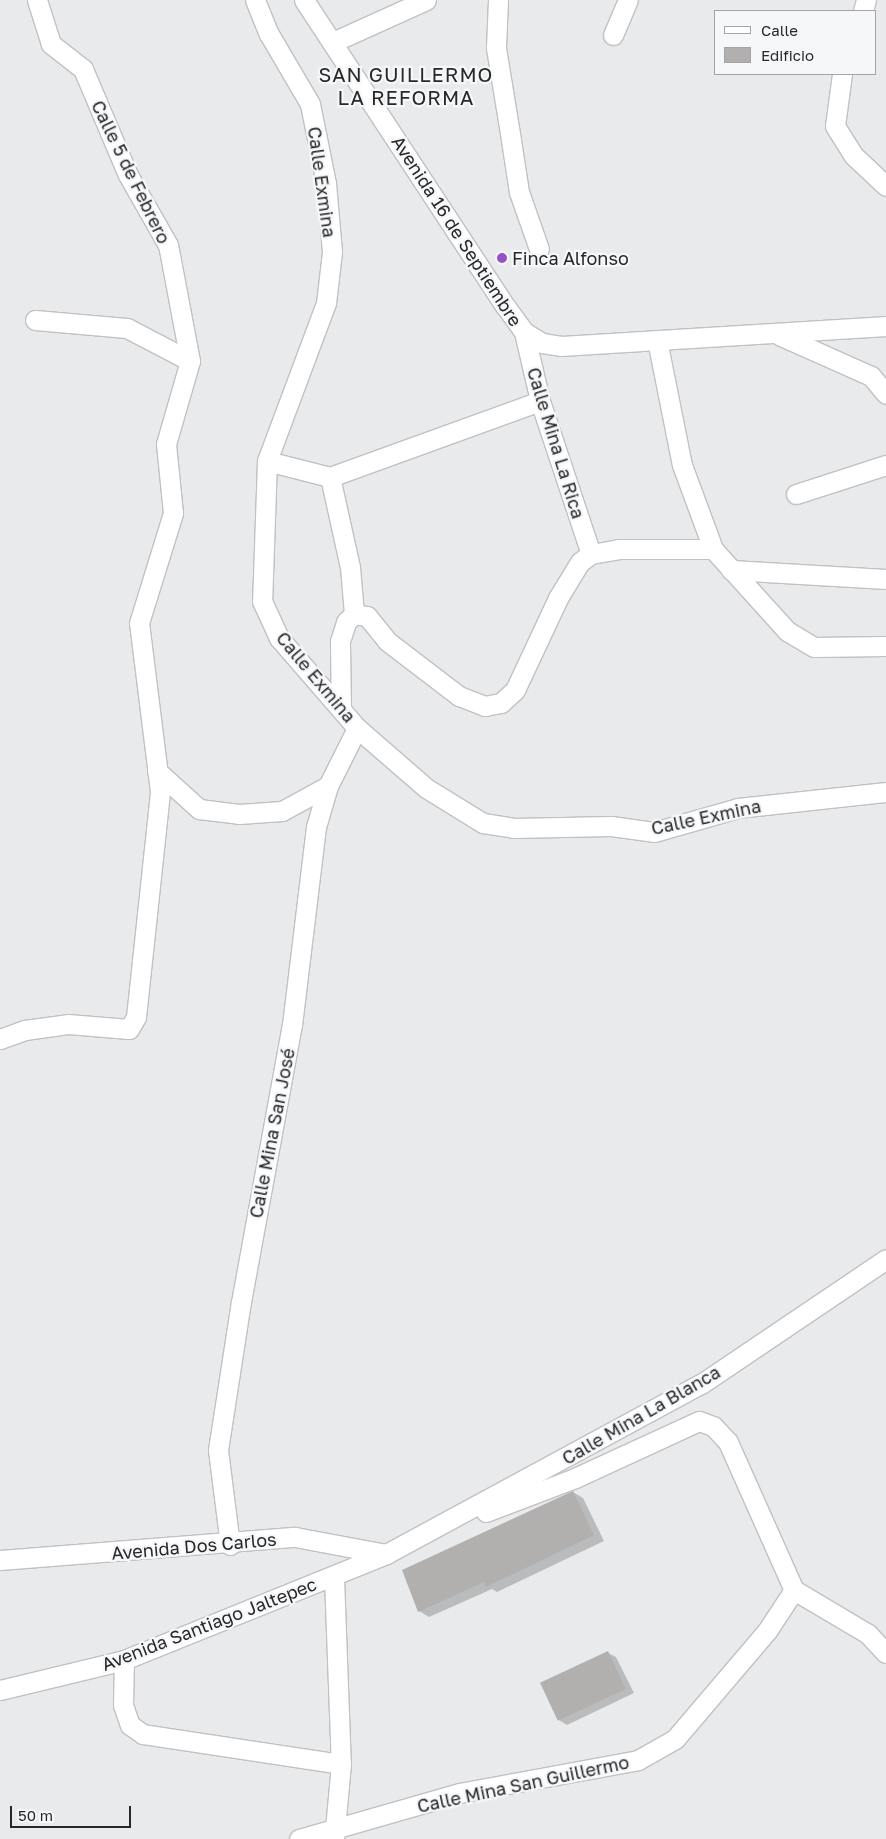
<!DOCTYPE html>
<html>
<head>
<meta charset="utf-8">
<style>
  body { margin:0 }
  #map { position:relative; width:886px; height:1839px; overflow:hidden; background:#e9eaec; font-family:"Golos Text",sans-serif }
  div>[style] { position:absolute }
  .shadow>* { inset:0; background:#0003 }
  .building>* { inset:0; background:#b2b0af; transform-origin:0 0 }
  .roads { filter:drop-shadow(1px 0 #c1c1c4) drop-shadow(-1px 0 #c1c1c4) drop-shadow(0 1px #c1c1c4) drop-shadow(0 -1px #c1c1c4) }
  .minor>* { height:19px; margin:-9.5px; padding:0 9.5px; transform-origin:9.5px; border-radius:9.5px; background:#fff }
  .dots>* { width:14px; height:14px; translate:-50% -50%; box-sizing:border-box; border:2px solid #f6f7f9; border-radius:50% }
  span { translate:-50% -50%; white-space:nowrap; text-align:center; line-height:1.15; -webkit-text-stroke:4.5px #f6f7f9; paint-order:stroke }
  .street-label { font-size:18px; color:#282829 }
  .poi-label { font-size:18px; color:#282829 }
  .left { translate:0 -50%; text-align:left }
  .quarter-label { font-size:20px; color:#282829; letter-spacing:1px }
  .legend { position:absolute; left:714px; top:10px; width:162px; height:65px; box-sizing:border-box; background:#f6f7f9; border:1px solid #a4a4a6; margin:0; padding:6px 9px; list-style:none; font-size:15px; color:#282829 }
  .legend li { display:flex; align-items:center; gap:10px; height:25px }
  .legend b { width:25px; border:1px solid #a4a4a6 }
  .scale { position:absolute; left:10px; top:1806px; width:121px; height:22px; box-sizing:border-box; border:2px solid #282829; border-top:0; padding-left:6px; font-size:15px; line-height:18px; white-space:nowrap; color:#282829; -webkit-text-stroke:4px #f6f7f9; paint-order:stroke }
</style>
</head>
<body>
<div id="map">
  <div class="shadow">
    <i style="clip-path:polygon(573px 1492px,583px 1498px,604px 1541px,497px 1592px,492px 1589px,429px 1617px,419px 1611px)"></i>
    <i style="clip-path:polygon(608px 1653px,616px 1657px,634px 1693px,567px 1725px,559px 1720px)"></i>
  </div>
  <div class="building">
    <i style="clip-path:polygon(573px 1491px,594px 1535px,486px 1587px,484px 1582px,418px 1612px,402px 1570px)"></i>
    <i style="left:608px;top:1651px;width:42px;height:75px;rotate:65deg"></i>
  </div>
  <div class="roads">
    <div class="minor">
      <i style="left:255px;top:0;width:37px;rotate:68deg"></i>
      <i style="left:269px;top:34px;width:81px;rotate:59.6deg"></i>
      <i style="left:310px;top:104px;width:81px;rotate:78.6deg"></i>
      <i style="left:326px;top:183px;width:69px;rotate:85deg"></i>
      <i style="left:332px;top:252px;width:51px;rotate:96.7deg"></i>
      <i style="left:326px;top:303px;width:169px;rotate:110.5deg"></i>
      <i style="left:267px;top:461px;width:140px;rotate:92deg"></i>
      <i style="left:262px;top:601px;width:41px;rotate:65.3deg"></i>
      <i style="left:279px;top:638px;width:119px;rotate:49.1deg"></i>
      <i style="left:357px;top:728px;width:91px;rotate:41deg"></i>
      <i style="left:426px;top:788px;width:67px;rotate:31.6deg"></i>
      <i style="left:483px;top:823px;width:30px;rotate:9deg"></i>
      <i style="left:513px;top:828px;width:98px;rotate:-1.2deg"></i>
      <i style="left:611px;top:826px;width:43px;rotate:7.9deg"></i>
      <i style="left:654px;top:832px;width:87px;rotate:-15.9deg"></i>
      <i style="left:738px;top:808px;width:149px;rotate:-6.2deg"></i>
      <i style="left:304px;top:0;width:367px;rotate:56.7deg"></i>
      <i style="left:506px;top:307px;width:31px;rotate:54deg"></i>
      <i style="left:524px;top:332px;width:21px;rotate:31deg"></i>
      <i style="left:542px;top:343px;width:19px;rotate:9deg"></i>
      <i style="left:561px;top:346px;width:326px;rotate:-3.5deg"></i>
      <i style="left:498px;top:0;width:48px;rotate:92.4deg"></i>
      <i style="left:496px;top:48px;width:93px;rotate:80.7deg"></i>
      <i style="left:511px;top:140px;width:53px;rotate:81.3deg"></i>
      <i style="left:519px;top:192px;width:60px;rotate:70.7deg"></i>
      <i style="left:863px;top:11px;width:11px;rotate:-75deg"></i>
      <i style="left:613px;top:35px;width:38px;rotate:-67deg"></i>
      <i style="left:333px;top:42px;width:102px;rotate:-24.3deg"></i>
      <i style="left:842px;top:74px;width:52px;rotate:97.7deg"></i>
      <i style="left:835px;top:126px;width:34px;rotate:58deg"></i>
      <i style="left:853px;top:155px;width:45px;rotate:43.2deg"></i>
      <i style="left:35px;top:320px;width:92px;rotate:5deg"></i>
      <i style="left:127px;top:328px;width:71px;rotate:27.6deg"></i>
      <i style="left:524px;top:332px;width:71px;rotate:76.9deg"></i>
      <i style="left:540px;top:401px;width:161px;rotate:71.6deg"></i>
      <i style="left:779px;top:335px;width:101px;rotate:24deg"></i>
      <i style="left:871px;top:376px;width:23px;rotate:50deg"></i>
      <i style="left:657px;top:340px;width:127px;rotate:78.7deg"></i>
      <i style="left:682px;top:465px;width:90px;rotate:69.7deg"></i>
      <i style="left:713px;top:549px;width:110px;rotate:47.9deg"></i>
      <i style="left:787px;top:631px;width:31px;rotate:31deg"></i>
      <i style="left:814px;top:647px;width:72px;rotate:-0.8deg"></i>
      <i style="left:267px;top:461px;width:65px;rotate:14.3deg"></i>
      <i style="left:330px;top:477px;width:223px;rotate:-19.9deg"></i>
      <i style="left:330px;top:477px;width:92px;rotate:77.5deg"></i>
      <i style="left:350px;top:567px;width:47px;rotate:85.1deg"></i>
      <i style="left:796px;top:494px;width:95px;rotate:-17.9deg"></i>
      <i style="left:731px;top:570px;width:155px;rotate:3.3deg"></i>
      <i style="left:341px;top:708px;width:67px;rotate:-90.9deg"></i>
      <i style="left:340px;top:641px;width:20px;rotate:-72deg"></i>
      <i style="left:346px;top:622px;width:11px;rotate:-45deg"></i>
      <i style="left:354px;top:614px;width:13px;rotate:9deg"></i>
      <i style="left:367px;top:616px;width:32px;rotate:51deg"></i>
      <i style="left:387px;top:641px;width:91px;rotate:37.4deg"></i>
      <i style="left:459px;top:696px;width:28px;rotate:21deg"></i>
      <i style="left:485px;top:706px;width:16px;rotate:-11deg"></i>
      <i style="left:501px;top:703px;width:19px;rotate:-43deg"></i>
      <i style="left:515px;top:690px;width:102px;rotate:-64.9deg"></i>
      <i style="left:558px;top:598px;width:42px;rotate:-58.6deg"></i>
      <i style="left:580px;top:562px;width:14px;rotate:-36deg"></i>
      <i style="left:591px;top:554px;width:27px;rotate:-10deg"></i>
      <i style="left:618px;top:549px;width:95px"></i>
      <i style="left:157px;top:771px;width:57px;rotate:42.1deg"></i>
      <i style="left:199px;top:809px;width:40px;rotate:7.1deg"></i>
      <i style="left:239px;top:814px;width:43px;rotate:-4deg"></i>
      <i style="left:282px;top:811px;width:52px;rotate:-28.5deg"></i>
      <i style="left:0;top:1039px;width:27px;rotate:-20deg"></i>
      <i style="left:25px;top:1030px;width:43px;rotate:-7.9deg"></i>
      <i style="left:68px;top:1024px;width:61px;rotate:4.7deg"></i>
      <i style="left:129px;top:1029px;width:14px;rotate:-60deg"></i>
      <i style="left:136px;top:1017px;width:227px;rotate:-83.9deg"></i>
      <i style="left:160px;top:791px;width:169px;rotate:-97.1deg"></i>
      <i style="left:139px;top:623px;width:115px;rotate:-72.8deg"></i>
      <i style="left:173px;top:513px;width:69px;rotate:-95.8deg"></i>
      <i style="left:166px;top:444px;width:86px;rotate:-73.9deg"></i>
      <i style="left:190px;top:361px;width:118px;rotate:-100.7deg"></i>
      <i style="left:168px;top:245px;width:81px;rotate:-119.7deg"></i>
      <i style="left:128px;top:175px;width:115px;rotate:-113deg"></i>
      <i style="left:83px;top:69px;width:41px;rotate:-142deg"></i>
      <i style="left:51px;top:44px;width:46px;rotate:-107.7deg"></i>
      <i style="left:486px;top:1512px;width:95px;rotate:-20.9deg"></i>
      <i style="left:575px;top:1478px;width:136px;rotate:-24.7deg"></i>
      <i style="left:699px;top:1421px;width:15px;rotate:20deg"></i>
      <i style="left:713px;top:1426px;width:22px;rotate:47deg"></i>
      <i style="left:728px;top:1442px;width:162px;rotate:66deg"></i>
      <i style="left:794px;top:1590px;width:86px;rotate:30.7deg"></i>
      <i style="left:868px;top:1634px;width:26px;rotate:47deg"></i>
      <i style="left:230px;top:1545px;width:96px;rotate:-97.2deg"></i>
      <i style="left:218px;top:1450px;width:150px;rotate:-81.2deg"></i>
      <i style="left:241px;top:1302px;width:282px;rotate:-79.6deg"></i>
      <i style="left:292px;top:1025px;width:199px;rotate:-83.1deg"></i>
      <i style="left:316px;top:827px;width:43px;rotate:-73.7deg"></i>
      <i style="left:328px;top:786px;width:65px;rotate:-63.4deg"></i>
      <i style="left:0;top:1560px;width:296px;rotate:-4.5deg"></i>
      <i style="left:295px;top:1537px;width:93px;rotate:10.6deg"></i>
      <i style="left:334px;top:1577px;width:187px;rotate:87.9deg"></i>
      <i style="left:341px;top:1764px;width:75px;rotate:95.3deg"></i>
      <i style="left:124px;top:1660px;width:45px;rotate:91.3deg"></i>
      <i style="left:123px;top:1705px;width:21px;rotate:71deg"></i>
      <i style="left:130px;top:1725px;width:16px;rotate:35deg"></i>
      <i style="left:143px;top:1734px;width:200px;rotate:8.6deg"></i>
      <i style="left:0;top:1690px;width:128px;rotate:-13.6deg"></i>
      <i style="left:124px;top:1660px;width:283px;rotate:-22deg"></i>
      <i style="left:386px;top:1554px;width:358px;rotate:-28.4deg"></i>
      <i style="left:701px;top:1384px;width:223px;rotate:-34deg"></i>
      <i style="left:299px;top:1839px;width:166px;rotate:-16deg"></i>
      <i style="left:459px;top:1793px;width:182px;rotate:-10.4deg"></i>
      <i style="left:638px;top:1760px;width:43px;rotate:-29.6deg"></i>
      <i style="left:675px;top:1739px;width:142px;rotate:-49.6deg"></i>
      <i style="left:767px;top:1631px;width:49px;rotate:-56.6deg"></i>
    </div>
  </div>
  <div class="dots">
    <i style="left:502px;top:258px;background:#9552c7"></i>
  </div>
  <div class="street-label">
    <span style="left:131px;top:172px;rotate:64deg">Calle 5 de Febrero</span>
    <span style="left:322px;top:182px;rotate:82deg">Calle Exmina</span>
    <span style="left:457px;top:231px;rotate:57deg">Avenida 16 de Septiembre</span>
    <span style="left:556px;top:443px;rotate:73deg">Calle Mina La Rica</span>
    <span style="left:316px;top:677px;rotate:50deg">Calle Exmina</span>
    <span style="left:706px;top:817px;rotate:-12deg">Calle Exmina</span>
    <span style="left:272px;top:1133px;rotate:-79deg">Calle Mina San José</span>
    <span style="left:641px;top:1415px;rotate:-30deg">Calle Mina La Blanca</span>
    <span style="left:194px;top:1546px;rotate:-5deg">Avenida Dos Carlos</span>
    <span style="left:209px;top:1624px;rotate:-21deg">Avenida Santiago Jaltepec</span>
    <span style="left:523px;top:1784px;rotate:-12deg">Calle Mina San Guillermo</span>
  </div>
  <div class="poi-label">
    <span class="left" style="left:512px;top:258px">Finca Alfonso</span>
  </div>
  <div class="quarter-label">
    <span style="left:406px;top:86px">SAN GUILLERMO<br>LA REFORMA</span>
  </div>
  <ul class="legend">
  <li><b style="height:6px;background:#fff"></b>Calle</li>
  <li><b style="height:14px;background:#b2b0af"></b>Edificio</li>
  </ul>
  <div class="scale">50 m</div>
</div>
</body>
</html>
